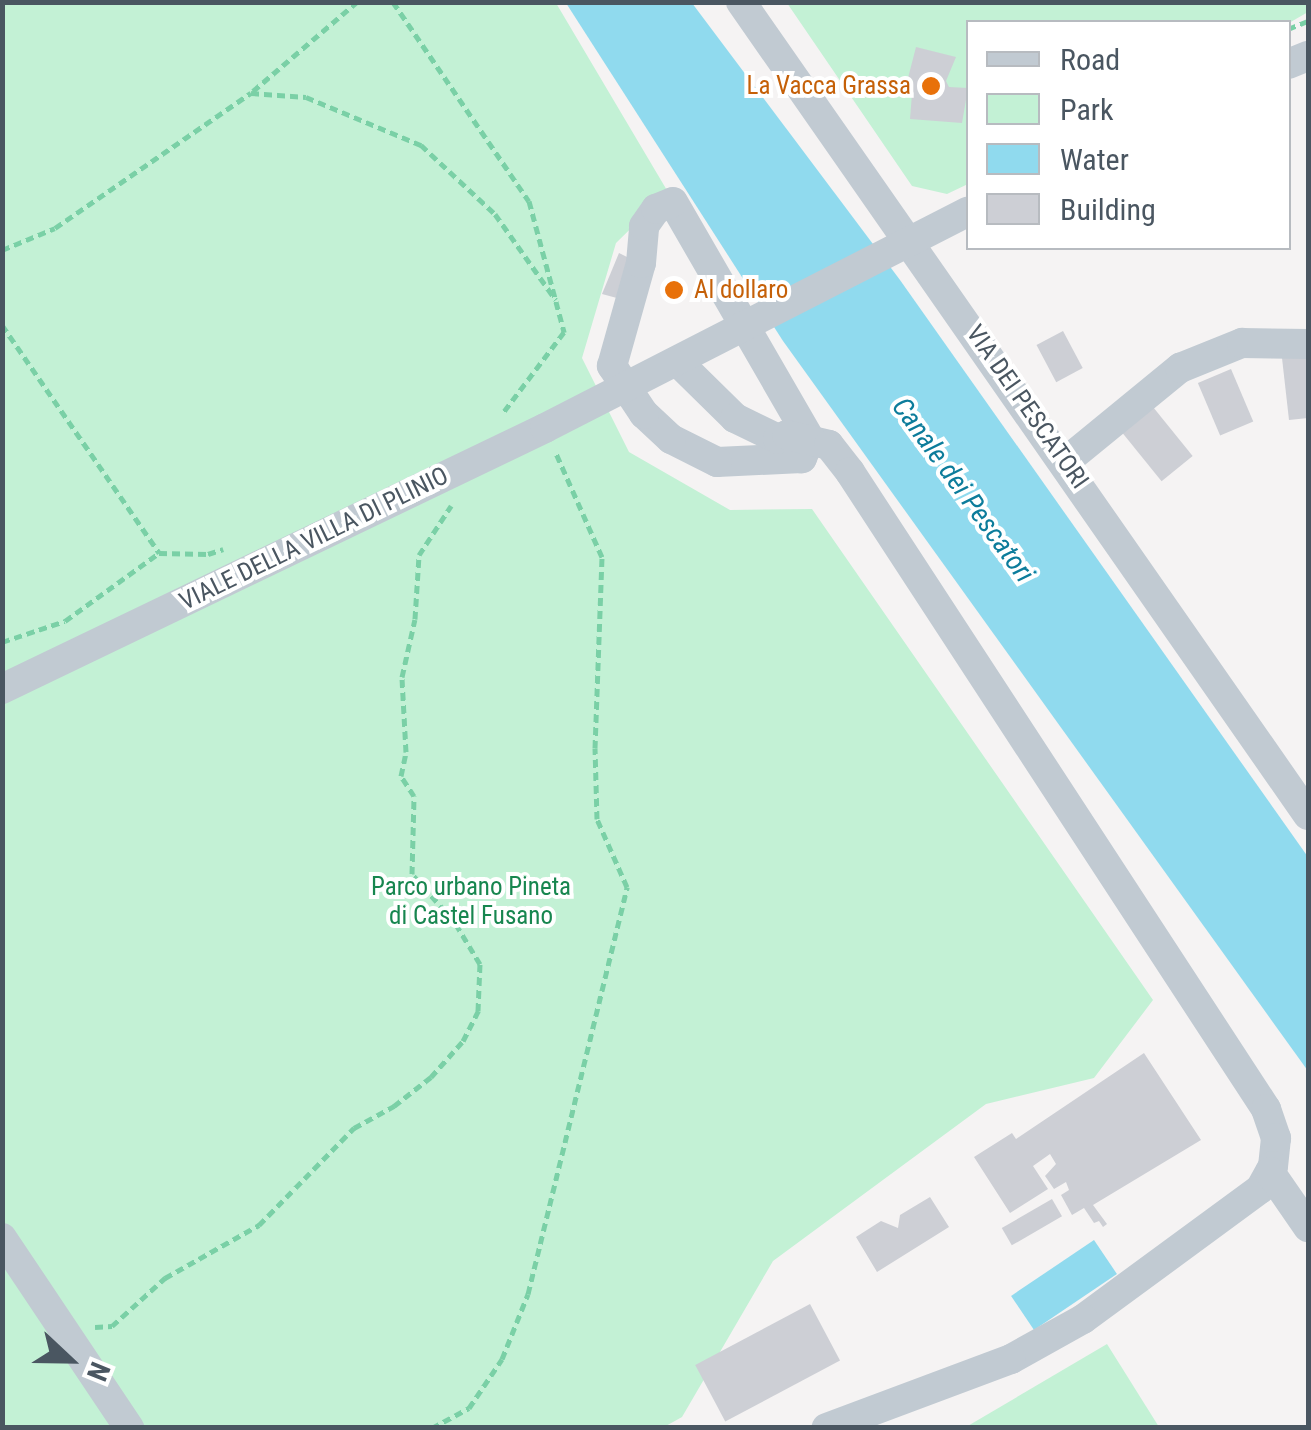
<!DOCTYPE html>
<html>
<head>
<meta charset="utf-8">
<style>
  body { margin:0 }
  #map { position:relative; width:1311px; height:1430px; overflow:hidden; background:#f5f3f3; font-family:"Roboto Condensed",sans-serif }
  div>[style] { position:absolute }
  .green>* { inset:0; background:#c3f1d5 }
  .water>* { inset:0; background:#90daee; transform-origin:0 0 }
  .building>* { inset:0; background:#cdcfd5; transform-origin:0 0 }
  .path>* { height:5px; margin-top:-2.5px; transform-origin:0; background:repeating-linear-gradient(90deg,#7ad0a6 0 8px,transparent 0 13px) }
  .minor>* { height:30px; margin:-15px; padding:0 15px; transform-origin:15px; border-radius:15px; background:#c1cad2 }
  .dots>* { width:28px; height:28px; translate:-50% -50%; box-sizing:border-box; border:5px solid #fff; border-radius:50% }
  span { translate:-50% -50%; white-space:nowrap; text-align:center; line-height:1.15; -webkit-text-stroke:8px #fff; paint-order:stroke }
  .food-label { font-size:25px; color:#c56008 }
  .right { translate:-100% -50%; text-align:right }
  .left { translate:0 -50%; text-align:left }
  .street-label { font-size:25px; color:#4a5661 }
  .park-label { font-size:25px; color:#17864f }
  .water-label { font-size:28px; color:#0c7c9b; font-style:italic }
  .frame { position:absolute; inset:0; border:5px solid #4a5661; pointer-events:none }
  .legend { position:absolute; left:966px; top:20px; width:325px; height:230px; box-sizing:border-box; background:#fff; border:2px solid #b7bbc0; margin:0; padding:12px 18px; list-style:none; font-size:30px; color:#4a5661 }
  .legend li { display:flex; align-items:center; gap:20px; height:50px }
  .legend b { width:50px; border:2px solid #b7bbc0 }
  .north { position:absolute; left:20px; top:1310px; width:100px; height:100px; -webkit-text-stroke:8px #fff; paint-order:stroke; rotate:112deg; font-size:28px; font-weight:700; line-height:40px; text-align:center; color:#4a5661 }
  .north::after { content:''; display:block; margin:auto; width:35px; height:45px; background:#4a5661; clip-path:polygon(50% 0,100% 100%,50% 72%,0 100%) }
</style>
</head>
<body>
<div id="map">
  <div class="green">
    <i style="clip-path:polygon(1308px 2px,1308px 12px,1289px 23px,968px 22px,968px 184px,947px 194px,912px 186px,787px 3px)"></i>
    <i style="clip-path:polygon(3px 3px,556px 3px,668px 192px,616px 243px,582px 358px,629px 452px,730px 510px,812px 509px,1153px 1000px,1094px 1078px,986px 1104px,773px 1261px,682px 1417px,664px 1427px,3px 1428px)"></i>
    <i style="clip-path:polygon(1107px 1344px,1159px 1427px,966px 1427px)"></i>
  </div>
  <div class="water">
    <i style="clip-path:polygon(566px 3px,692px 3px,900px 280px,1308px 857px,1308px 1071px,783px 341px)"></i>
    <i style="left:1094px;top:1240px;width:41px;height:100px;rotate:56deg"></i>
  </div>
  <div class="building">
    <i style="clip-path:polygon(916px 47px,956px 57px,946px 81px,949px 87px,968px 88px,962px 123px,910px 119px,913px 81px,908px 78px)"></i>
    <i style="clip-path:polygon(619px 253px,641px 264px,628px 301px,602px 294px)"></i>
    <i style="left:1063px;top:331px;width:42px;height:30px;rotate:62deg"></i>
    <i style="clip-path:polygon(1308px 356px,1308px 418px,1289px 420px,1282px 358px)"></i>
    <i style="left:1231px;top:369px;width:57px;height:36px;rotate:67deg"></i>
    <i style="left:1153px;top:407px;width:63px;height:40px;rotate:51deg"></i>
    <i style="clip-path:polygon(1144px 1053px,1201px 1140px,1093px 1205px,1107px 1224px,1103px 1227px,1099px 1221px,1094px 1223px,1084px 1208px,1072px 1215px,1061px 1195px,1069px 1190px,1066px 1182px,1054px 1189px,1045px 1176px,1056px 1164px,1050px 1154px,1033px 1166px,1048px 1189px,1010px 1213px,974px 1157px,1012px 1133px,1016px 1139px)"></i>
    <i style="clip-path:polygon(930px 1197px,949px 1227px,877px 1272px,856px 1237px,881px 1221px,898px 1228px,900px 1215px)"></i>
    <i style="left:1052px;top:1199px;width:20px;height:58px;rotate:60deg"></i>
    <i style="left:810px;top:1304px;width:64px;height:130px;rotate:62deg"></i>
  </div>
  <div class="path">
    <i style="left:393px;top:2px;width:241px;rotate:55.7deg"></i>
    <i style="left:529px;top:201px;width:136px;rotate:75deg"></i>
    <i style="left:564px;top:332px;width:103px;rotate:127.1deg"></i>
    <i style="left:1288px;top:29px;width:22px;rotate:-22deg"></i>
    <i style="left:253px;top:91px;width:137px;rotate:-40.6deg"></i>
    <i style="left:2px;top:250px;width:57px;rotate:-22.5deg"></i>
    <i style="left:55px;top:228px;width:238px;rotate:-34.6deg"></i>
    <i style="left:251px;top:93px;width:55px;rotate:4.2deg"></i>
    <i style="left:306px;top:97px;width:125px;rotate:22.7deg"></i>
    <i style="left:421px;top:145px;width:101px;rotate:43deg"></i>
    <i style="left:495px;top:214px;width:105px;rotate:54.7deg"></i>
    <i style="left:2px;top:325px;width:277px;rotate:55.4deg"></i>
    <i style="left:2px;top:642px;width:66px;rotate:-18.4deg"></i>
    <i style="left:65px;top:621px;width:116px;rotate:-35.9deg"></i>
    <i style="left:159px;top:553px;width:49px;rotate:1.2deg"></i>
    <i style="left:208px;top:554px;width:16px;rotate:-18deg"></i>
    <i style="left:95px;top:1327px;width:17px;rotate:-3deg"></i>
    <i style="left:112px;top:1326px;width:72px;rotate:-42.2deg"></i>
    <i style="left:165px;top:1278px;width:108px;rotate:-29.4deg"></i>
    <i style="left:259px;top:1225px;width:136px;rotate:-45.6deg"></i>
    <i style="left:354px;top:1128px;width:46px;rotate:-28.8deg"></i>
    <i style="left:394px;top:1106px;width:47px;rotate:-38.1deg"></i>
    <i style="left:431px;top:1077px;width:48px;rotate:-48.4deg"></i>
    <i style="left:463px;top:1041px;width:34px;rotate:-63deg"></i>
    <i style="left:478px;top:1011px;width:47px;rotate:-87.6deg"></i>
    <i style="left:480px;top:964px;width:50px;rotate:-121.2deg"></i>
    <i style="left:454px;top:921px;width:63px;rotate:-131.8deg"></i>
    <i style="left:412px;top:874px;width:78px;rotate:-88.5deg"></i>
    <i style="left:414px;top:796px;width:24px;rotate:-123deg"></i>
    <i style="left:401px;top:776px;width:25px;rotate:-78deg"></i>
    <i style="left:406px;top:752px;width:75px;rotate:-93.1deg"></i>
    <i style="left:402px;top:677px;width:59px;rotate:-77.4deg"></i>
    <i style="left:415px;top:619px;width:64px;rotate:-86.4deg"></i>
    <i style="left:419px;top:555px;width:59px;rotate:-56.9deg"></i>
    <i style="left:432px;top:1428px;width:42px;rotate:-28.4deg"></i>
    <i style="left:469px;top:1408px;width:59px;rotate:-56deg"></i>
    <i style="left:502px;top:1359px;width:70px;rotate:-68.2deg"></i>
    <i style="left:528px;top:1294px;width:419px;rotate:-76.3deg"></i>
    <i style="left:627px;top:887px;width:74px;rotate:-113.8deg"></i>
    <i style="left:597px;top:819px;width:71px;rotate:-91.6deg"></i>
    <i style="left:595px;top:748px;width:191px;rotate:-87.9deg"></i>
    <i style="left:602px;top:557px;width:114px;rotate:-113.9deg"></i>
  </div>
  <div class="minor">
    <i style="left:741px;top:2px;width:991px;rotate:55.11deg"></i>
    <i style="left:1288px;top:64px;width:22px;rotate:-22deg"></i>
    <i style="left:673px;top:202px;width:274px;rotate:60deg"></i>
    <i style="left:810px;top:439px;width:21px;rotate:113deg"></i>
    <i style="left:802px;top:458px;width:85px;rotate:177.3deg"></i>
    <i style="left:717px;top:462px;width:51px;rotate:-153.4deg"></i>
    <i style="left:671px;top:439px;width:37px;rotate:-137deg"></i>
    <i style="left:644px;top:414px;width:58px;rotate:-123.7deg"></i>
    <i style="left:612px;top:366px;width:107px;rotate:-74.3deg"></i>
    <i style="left:641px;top:263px;width:37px;rotate:-85deg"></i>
    <i style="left:644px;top:226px;width:21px;rotate:-55deg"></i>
    <i style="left:656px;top:209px;width:18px;rotate:-22deg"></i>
    <i style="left:677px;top:361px;width:81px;rotate:44.5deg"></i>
    <i style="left:735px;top:418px;width:48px;rotate:26deg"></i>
    <i style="left:778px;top:439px;width:10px;rotate:-24deg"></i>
    <i style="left:787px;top:435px;width:43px;rotate:13.4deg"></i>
    <i style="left:829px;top:445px;width:34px;rotate:52deg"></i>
    <i style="left:850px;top:472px;width:761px;rotate:56.85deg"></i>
    <i style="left:1266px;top:1109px;width:31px;rotate:71deg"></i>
    <i style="left:1276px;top:1138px;width:28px;rotate:96deg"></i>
    <i style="left:1273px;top:1166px;width:26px;rotate:119deg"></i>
    <i style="left:1260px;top:1189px;width:220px;rotate:143.7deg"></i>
    <i style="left:1083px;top:1319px;width:82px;rotate:150.9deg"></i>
    <i style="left:1011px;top:1359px;width:197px;rotate:159.5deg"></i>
    <i style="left:1065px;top:462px;width:149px;rotate:-39.3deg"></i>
    <i style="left:1180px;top:368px;width:67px;rotate:-22deg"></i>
    <i style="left:1242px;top:343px;width:66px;rotate:0.9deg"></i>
    <i style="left:2px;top:689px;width:602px;rotate:-25.67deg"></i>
    <i style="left:545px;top:428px;width:475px;rotate:-27.1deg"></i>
    <i style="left:1270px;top:1172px;width:67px;rotate:55.4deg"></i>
    <i style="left:2px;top:1238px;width:229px;rotate:56.2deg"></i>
  </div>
  <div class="dots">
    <i style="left:931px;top:86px;background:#e8710a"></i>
    <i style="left:674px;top:290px;background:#e8710a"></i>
  </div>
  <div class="food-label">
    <span class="right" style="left:911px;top:86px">La Vacca Grassa</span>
    <span class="left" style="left:694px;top:290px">Al dollaro</span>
  </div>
  <div class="street-label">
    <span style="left:1027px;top:407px;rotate:55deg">VIA DEI PESCATORI</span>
    <span style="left:314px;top:539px;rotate:-26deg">VIALE DELLA VILLA DI PLINIO</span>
  </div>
  <div class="park-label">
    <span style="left:471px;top:902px">Parco urbano Pineta<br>di Castel Fusano</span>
  </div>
  <div class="water-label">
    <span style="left:963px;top:490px;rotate:54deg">Canale dei Pescatori</span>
  </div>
  <div class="frame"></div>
  <ul class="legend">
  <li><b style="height:12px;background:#c1cad2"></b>Road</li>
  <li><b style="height:28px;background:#c3f1d5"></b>Park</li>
  <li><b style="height:28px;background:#90daee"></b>Water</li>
  <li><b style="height:28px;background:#cdcfd5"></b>Building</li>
  </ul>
  <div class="north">N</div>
</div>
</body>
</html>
